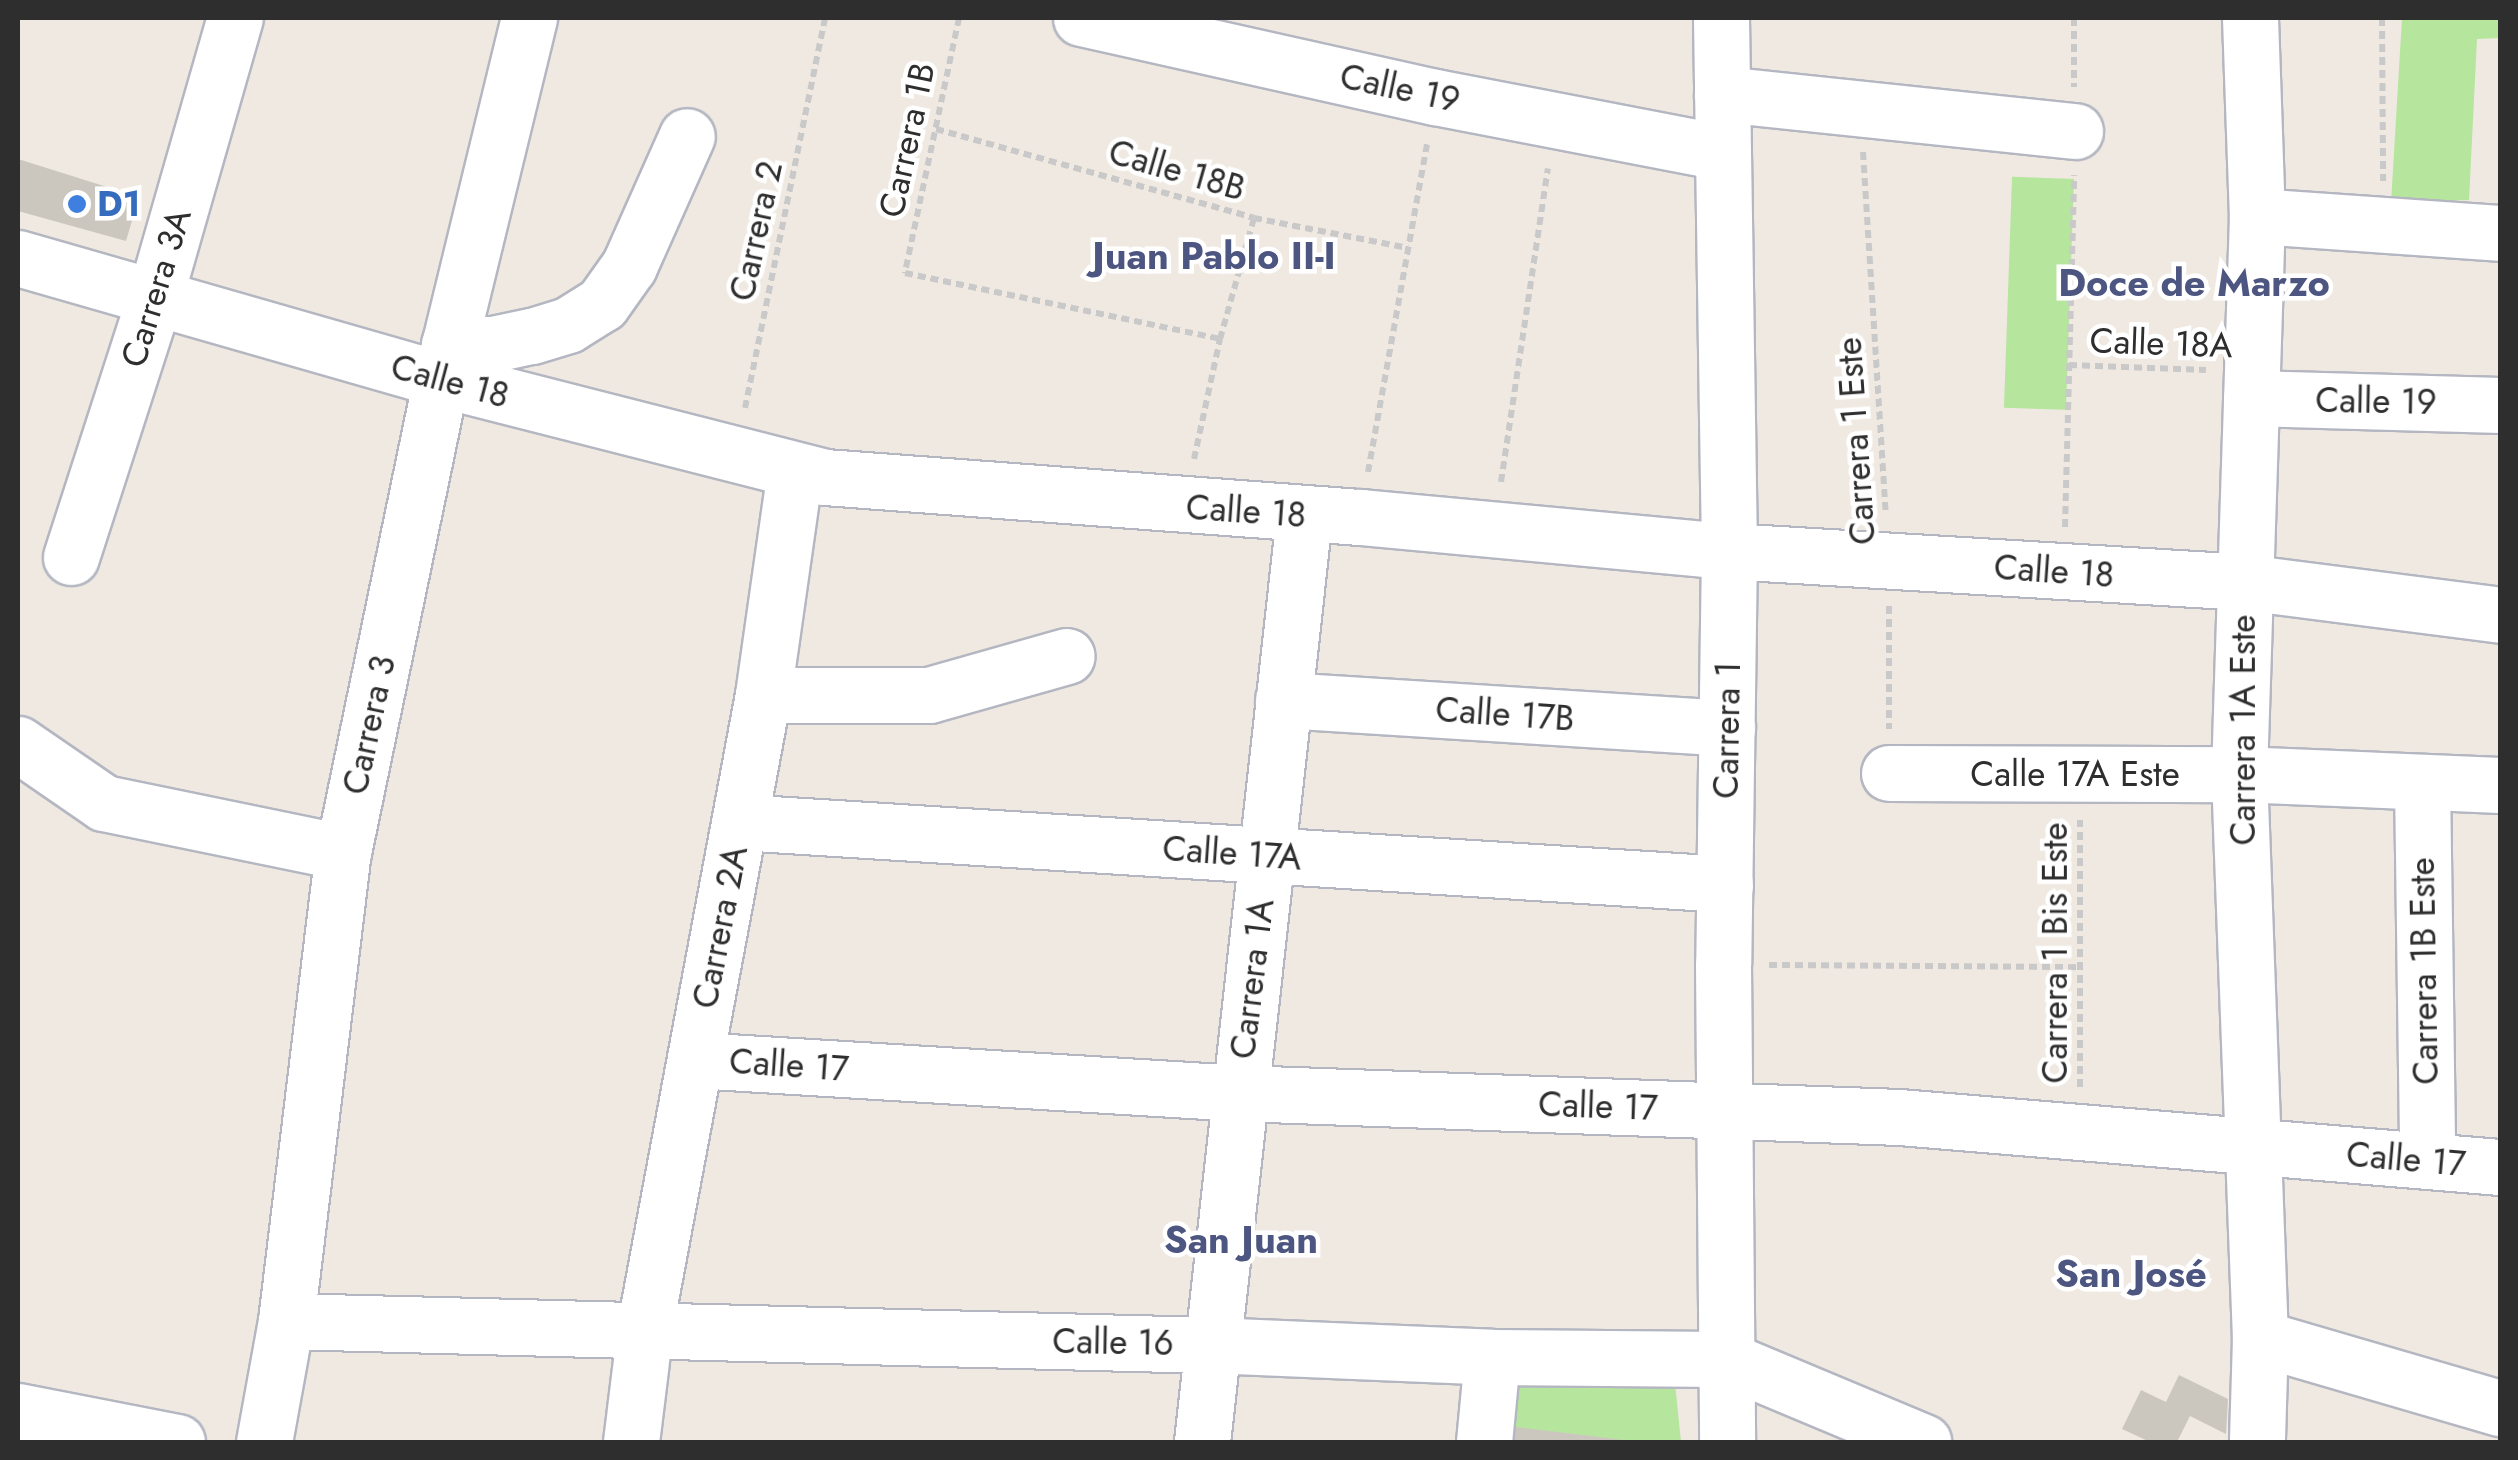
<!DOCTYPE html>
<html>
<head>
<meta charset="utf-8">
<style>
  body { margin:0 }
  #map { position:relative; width:2518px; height:1460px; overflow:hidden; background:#efe9e1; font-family:Jost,sans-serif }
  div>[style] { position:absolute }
  .green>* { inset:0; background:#b6e59e; transform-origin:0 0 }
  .building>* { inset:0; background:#cbc7bf }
  .path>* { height:6px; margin-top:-3px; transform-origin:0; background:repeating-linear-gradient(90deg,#c9c9c9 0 8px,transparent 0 13px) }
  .roads { filter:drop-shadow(2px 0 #b4b7c1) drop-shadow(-2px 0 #b4b7c1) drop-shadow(0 2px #b4b7c1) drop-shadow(0 -2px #b4b7c1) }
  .minor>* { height:55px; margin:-27.5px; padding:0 27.5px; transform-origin:27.5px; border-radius:27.5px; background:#fff }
  .dots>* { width:28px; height:28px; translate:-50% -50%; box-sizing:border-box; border:5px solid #fff; border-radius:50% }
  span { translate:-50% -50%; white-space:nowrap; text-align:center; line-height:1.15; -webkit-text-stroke:9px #fff; paint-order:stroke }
  .street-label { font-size:35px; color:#2e2e2e }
  .shop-label { font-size:35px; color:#366cbe; font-weight:700 }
  .left { translate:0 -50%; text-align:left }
  .neighbourhood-label { font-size:38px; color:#4d5680; font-weight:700 }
  .frame { position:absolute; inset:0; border:20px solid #2e2e2e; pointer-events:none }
</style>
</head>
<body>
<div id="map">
  <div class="green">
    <i style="clip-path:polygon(2402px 18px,2500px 18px,2500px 38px,2477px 39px,2469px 200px,2391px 203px)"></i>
    <i style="left:2074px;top:179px;width:231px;height:62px;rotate:92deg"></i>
    <i style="clip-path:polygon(1505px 1376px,1675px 1383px,1681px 1442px,1499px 1442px)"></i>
  </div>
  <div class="building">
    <i style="clip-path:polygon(18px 159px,139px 197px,126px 241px,18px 211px)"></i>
    <i style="clip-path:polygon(2179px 1375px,2228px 1399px,2226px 1434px,2190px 1416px,2177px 1442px,2150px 1442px,2122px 1429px,2141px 1390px,2166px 1402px)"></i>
    <i style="clip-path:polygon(1515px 1427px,1624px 1440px,1624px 1442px,1514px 1442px)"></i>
  </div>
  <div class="path">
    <i style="left:959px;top:18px;width:261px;rotate:102deg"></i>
    <i style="left:905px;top:273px;width:322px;rotate:11.8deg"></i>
    <i style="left:2074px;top:18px;width:69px;rotate:90deg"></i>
    <i style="left:2382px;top:18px;width:163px;rotate:89.6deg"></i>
    <i style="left:936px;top:129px;width:330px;rotate:15.6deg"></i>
    <i style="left:1254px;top:218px;width:157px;rotate:11deg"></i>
    <i style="left:1863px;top:152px;width:363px;rotate:86.4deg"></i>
    <i style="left:2069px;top:365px;width:137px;rotate:2.1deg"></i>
    <i style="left:745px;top:408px;width:398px;rotate:-78.4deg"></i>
    <i style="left:1194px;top:459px;width:123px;rotate:-77.8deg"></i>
    <i style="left:1220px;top:339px;width:126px;rotate:-74.3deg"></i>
    <i style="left:1368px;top:472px;width:333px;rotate:-79.8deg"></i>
    <i style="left:1501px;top:482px;width:317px;rotate:-81.5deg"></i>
    <i style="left:2065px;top:527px;width:352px;rotate:-88.5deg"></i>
    <i style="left:1889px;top:606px;width:123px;rotate:90deg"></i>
    <i style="left:1769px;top:965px;width:314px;rotate:0.4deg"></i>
    <i style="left:2080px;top:1087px;width:267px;rotate:-90deg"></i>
  </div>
  <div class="roads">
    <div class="minor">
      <i style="left:1081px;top:18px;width:363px;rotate:12.6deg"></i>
      <i style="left:1435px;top:97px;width:290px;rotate:10.9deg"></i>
      <i style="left:1721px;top:18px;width:533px;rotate:89.14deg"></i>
      <i style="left:1729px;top:551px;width:413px;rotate:90.8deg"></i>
      <i style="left:1723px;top:964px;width:478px;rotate:89.5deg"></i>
      <i style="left:2250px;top:18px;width:198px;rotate:88deg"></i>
      <i style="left:2257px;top:216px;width:558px;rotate:91.85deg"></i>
      <i style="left:2239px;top:774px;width:564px;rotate:87.87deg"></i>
      <i style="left:2260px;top:1338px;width:104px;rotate:91.7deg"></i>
      <i style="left:1722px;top:94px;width:355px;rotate:6deg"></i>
      <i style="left:2257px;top:216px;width:244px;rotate:4deg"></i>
      <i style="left:18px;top:258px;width:440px;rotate:16deg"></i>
      <i style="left:441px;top:379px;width:396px;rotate:14.3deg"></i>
      <i style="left:825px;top:477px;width:536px;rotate:4.28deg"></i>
      <i style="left:1360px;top:517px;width:371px;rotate:5.3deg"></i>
      <i style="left:1729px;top:551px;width:516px;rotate:3.44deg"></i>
      <i style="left:2244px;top:582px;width:258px;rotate:7.3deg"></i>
      <i style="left:449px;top:344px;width:44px"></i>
      <i style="left:493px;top:344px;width:40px;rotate:-12deg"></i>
      <i style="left:532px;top:336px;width:38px;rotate:-17deg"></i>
      <i style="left:568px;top:325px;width:40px;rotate:-32deg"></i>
      <i style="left:602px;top:304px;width:47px;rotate:-54.6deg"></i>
      <i style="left:629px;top:266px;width:142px;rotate:-66deg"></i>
      <i style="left:2251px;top:398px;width:249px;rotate:1.6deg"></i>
      <i style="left:71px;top:557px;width:270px;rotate:-72.1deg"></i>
      <i style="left:154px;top:300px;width:293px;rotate:-74deg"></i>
      <i style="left:763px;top:695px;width:166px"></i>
      <i style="left:929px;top:695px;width:143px;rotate:-15.8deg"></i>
      <i style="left:1283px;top:700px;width:445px;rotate:3.6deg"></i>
      <i style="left:18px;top:744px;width:104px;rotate:34.5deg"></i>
      <i style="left:104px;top:803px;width:244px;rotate:11.6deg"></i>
      <i style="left:1889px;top:773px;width:350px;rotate:0.2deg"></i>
      <i style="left:2239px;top:774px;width:261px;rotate:2.4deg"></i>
      <i style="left:2422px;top:782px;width:379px;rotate:89.2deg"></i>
      <i style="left:740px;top:822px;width:987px;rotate:3.6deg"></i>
      <i style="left:695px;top:1060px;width:545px;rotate:3.47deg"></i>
      <i style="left:1239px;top:1093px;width:660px;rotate:2.08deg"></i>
      <i style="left:1899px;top:1117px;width:603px;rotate:4.76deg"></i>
      <i style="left:286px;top:1321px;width:924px;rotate:1.49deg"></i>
      <i style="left:1210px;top:1345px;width:282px;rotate:2.4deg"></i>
      <i style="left:1492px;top:1357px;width:233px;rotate:0.5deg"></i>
      <i style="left:1725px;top:1359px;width:215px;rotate:22.7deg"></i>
      <i style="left:2260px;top:1338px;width:250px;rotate:16.3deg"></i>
      <i style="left:18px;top:1411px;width:162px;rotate:11deg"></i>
      <i style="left:264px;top:1442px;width:123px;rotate:-79.7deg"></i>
      <i style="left:286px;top:1321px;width:472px;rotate:-83.1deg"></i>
      <i style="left:343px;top:852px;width:483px;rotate:-78.3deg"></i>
      <i style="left:441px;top:379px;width:372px;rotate:-76.3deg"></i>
      <i style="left:631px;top:1442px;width:123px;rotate:-83deg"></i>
      <i style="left:646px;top:1320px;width:636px;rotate:-79.4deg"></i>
      <i style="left:763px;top:695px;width:227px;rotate:-81.9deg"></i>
      <i style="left:1202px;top:1442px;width:932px;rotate:-83.71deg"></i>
      <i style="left:1484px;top:1442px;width:85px;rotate:-84.6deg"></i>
    </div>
  </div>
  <div class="dots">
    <i style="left:77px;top:204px;background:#3f7fe0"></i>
  </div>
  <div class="street-label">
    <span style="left:1400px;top:88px;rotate:12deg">Calle 19</span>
    <span style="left:907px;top:140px;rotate:-78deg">Carrera 1B</span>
    <span style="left:1177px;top:170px;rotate:16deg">Calle 18B</span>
    <span style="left:756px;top:231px;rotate:-78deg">Carrera 2</span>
    <span style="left:156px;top:288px;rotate:-73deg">Carrera 3A</span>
    <span style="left:2161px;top:343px;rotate:2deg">Calle 18A</span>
    <span style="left:450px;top:381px;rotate:15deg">Calle 18</span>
    <span style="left:2376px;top:401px;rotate:1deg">Calle 19</span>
    <span style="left:1856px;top:441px;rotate:-94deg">Carrera 1 Este</span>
    <span style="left:1246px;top:511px;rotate:4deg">Calle 18</span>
    <span style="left:2054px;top:571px;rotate:4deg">Calle 18</span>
    <span style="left:1505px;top:714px;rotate:4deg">Calle 17B</span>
    <span style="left:369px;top:725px;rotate:-78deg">Carrera 3</span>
    <span style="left:1727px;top:730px;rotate:-89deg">Carrera 1</span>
    <span style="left:2243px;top:730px;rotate:-90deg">Carrera 1A Este</span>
    <span style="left:2075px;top:774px">Calle 17A Este</span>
    <span style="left:1232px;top:853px;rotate:4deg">Calle 17A</span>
    <span style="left:720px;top:927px;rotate:-79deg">Carrera 2A</span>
    <span style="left:2055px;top:953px;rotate:-90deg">Carrera 1 Bis Este</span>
    <span style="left:2424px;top:971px;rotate:-91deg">Carrera 1B Este</span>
    <span style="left:1252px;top:979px;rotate:-83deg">Carrera 1A</span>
    <span style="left:789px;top:1065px;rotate:4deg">Calle 17</span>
    <span style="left:1598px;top:1106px;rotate:2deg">Calle 17</span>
    <span style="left:2406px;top:1159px;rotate:5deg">Calle 17</span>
    <span style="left:1113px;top:1342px;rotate:1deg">Calle 16</span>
  </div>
  <div class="shop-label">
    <span class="left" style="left:97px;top:204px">D1</span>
  </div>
  <div class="neighbourhood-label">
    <span style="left:1214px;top:256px">Juan Pablo II-I</span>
    <span style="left:2194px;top:283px">Doce de Marzo</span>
    <span style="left:1241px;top:1240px">San Juan</span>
    <span style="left:2131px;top:1274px">San José</span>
  </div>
  <div class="frame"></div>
</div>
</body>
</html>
